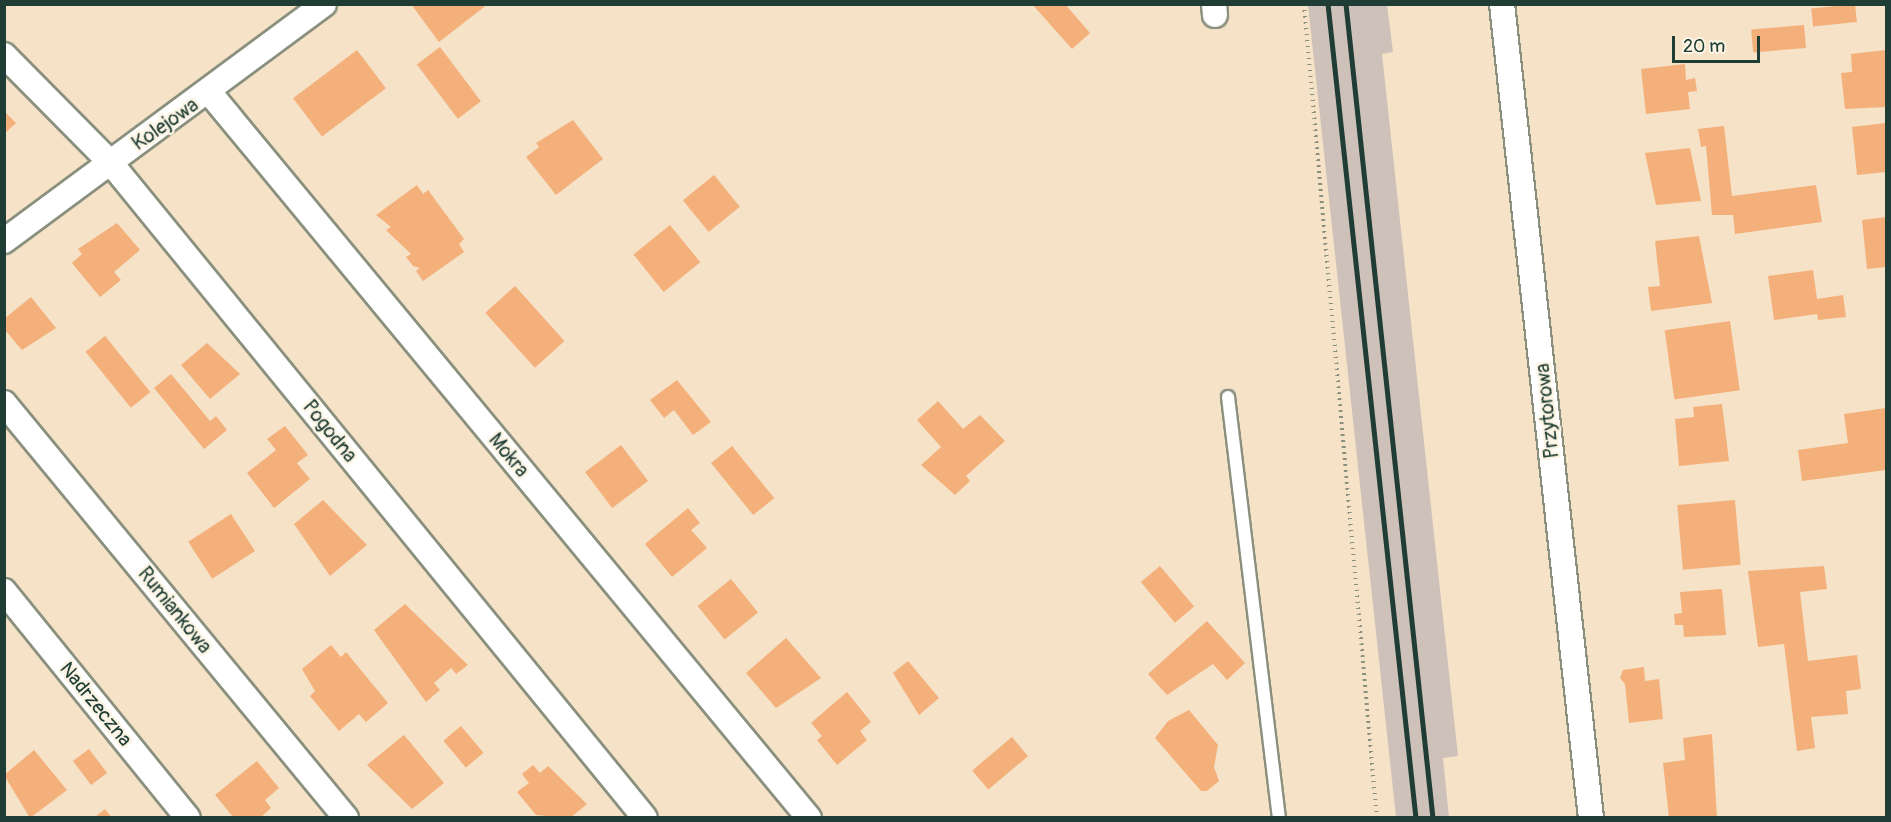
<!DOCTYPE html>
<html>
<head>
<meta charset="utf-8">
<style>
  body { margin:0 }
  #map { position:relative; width:1891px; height:822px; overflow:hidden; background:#f5e2c7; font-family:Pangolin,sans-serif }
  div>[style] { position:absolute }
  .industrial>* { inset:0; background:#cec1ba }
  .building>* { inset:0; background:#f4b07b; transform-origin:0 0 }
  .path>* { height:4px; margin-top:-2px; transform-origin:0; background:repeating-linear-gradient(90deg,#8a907e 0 1.5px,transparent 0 6px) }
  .roads { filter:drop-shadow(2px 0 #8a907e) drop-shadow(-2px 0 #8a907e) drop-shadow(0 2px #8a907e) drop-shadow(0 -2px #8a907e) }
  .lane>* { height:12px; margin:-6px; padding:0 6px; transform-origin:6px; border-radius:6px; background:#fff }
  .street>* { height:24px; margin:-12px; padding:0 12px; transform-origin:12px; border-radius:12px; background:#fff }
  .rail>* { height:4.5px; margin:-2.25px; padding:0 2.25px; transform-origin:2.25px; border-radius:2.25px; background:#1f3d34 }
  span { translate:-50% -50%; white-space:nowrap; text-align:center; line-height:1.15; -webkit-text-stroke:5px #fcf5e5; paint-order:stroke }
  .street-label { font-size:20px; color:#1f3d34 }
  .frame { position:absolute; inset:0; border:6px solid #1f3d34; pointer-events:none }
  .scale { position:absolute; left:1672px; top:36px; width:88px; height:27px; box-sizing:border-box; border:3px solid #1f3d34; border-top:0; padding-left:8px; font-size:18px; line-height:21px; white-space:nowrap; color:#1f3d34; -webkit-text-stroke:4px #fcf5e5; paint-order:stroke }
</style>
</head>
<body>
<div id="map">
  <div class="industrial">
    <i style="clip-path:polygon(1308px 5px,1387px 5px,1393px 52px,1382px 54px,1458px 756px,1443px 758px,1449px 817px,1396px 817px)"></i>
  </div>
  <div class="building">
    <i style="clip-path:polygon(411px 4px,488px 4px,439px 42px)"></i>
    <i style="clip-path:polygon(1032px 4px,1065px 4px,1090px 33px,1072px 49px)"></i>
    <i style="left:1855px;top:4px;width:18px;height:44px;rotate:84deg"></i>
    <i style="left:1804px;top:25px;width:23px;height:53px;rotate:85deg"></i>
    <i style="left:440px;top:47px;width:68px;height:29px;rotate:53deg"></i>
    <i style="left:357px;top:50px;width:48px;height:80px;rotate:53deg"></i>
    <i style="clip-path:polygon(1886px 50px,1886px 107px,1845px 109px,1841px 73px,1852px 72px,1851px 54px)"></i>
    <i style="clip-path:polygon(1685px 64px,1686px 80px,1695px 78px,1697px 91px,1688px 92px,1690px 109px,1646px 114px,1641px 69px)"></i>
    <i style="clip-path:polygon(4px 111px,16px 123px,4px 134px)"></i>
    <i style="clip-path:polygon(573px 120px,603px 159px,556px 195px,526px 157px,539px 147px,536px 143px)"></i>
    <i style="clip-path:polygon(1886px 123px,1886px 172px,1857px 175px,1852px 127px)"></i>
    <i style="clip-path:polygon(1724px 126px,1732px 196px,1816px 185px,1822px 222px,1735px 234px,1733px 215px,1712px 215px,1706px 146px,1701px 147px,1698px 129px)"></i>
    <i style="clip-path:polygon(1690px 148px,1701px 201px,1656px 205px,1645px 153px)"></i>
    <i style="left:714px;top:175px;width:41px;height:40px;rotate:51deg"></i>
    <i style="clip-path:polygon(417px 185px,423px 194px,428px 190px,464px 239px,459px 244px,464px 252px,423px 281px,416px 271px,420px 268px,413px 266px,406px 257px,411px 254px,386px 230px,391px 227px,376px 215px)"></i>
    <i style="clip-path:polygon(1886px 217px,1886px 267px,1867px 269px,1862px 220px)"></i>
    <i style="clip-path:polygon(117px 223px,140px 250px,114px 272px,121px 280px,100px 297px,72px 263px,82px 254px,78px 249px)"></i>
    <i style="left:670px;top:225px;width:48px;height:47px;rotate:51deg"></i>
    <i style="clip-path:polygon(1699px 236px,1712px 303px,1651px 311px,1648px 287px,1660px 286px,1655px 241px)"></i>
    <i style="clip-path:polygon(1813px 270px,1817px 299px,1843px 295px,1846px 317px,1818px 320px,1817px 314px,1774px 320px,1768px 276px)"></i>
    <i style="left:515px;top:286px;width:74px;height:40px;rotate:48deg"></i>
    <i style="clip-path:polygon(31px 297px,56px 328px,22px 350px,4px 329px,4px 319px)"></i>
    <i style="left:1730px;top:321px;width:70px;height:66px;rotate:82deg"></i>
    <i style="left:105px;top:336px;width:72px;height:25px;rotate:51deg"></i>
    <i style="clip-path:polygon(207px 343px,240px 374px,210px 399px,181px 365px)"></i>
    <i style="clip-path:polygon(171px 374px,210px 421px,216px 416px,227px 430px,204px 449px,154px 388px)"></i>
    <i style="clip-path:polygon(677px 380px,711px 422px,693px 435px,674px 410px,664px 418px,650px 400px)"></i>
    <i style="clip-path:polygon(938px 401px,963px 429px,980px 415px,1005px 441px,966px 476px,970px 481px,955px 495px,921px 465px,941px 447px,917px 420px)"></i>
    <i style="clip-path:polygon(1722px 404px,1729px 461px,1679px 466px,1675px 419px,1694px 417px,1693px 407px)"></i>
    <i style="clip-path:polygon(1886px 408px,1886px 470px,1802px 481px,1798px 450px,1848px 443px,1844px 414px)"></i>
    <i style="clip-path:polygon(285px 426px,308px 455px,297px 463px,310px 479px,274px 508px,247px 473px,276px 450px,267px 439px)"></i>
    <i style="left:621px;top:445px;width:45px;height:45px;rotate:53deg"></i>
    <i style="left:732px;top:446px;width:67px;height:27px;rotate:51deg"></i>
    <i style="clip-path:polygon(323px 500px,367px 545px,330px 576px,294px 524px)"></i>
    <i style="left:1735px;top:500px;width:65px;height:58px;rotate:85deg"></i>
    <i style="clip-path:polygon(688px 508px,700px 523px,691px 530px,707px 548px,672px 577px,645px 544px)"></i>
    <i style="left:231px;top:514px;width:44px;height:51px;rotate:57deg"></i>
    <i style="left:1160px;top:566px;width:53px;height:25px;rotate:50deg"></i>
    <i style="clip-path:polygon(1824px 566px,1827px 589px,1800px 592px,1808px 661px,1857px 655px,1861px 689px,1846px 691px,1848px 714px,1811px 717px,1815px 748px,1797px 751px,1784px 644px,1758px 647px,1748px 571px)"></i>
    <i style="left:731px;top:579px;width:43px;height:43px;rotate:51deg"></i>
    <i style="clip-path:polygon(1722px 589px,1726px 635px,1684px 637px,1683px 625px,1675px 625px,1674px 614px,1682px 613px,1680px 592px)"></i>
    <i style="clip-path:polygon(405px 604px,468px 665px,456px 674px,451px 668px,434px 683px,440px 690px,426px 702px,374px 630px)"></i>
    <i style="clip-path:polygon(1207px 621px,1245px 663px,1227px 680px,1213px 664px,1167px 695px,1148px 674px)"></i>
    <i style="clip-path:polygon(786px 638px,821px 678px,776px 708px,746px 673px)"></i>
    <i style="clip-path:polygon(331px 645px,341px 657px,346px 652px,388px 703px,366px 722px,359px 714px,339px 731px,310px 696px,315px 691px,302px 669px)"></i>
    <i style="clip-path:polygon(908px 661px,939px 698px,919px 715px,893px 673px)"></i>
    <i style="clip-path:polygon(1644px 667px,1645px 681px,1659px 679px,1663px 719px,1629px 723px,1625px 684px,1620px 678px,1623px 670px)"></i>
    <i style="clip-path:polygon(847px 692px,871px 722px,860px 731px,867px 740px,837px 765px,817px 740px,822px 736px,811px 723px)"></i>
    <i style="clip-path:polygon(1189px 710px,1218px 745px,1214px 767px,1219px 781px,1207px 791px,1201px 791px,1155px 738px,1168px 721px)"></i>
    <i style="left:461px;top:726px;width:35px;height:23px;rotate:50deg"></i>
    <i style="clip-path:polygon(1712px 734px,1717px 818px,1669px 818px,1663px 763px,1685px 760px,1683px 738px)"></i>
    <i style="clip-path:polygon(404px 735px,444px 783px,412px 809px,367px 765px)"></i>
    <i style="left:1012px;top:737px;width:25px;height:52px;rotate:50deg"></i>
    <i style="left:89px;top:749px;width:30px;height:20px;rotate:53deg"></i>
    <i style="clip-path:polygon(34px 750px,67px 790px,30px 818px,4px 775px)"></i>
    <i style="clip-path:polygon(257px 761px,279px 788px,265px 800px,271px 808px,260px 818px,234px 818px,215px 795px)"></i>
    <i style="clip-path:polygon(533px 765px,540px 773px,548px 766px,587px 804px,570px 818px,536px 815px,517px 792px,529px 783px,522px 774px)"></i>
    <i style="clip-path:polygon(105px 809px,112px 818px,94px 818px)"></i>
  </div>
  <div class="path">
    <i style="left:1304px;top:4px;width:817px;rotate:84.88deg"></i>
  </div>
  <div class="roads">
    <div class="lane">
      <i style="left:1228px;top:397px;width:424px;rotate:83.1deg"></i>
    </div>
    <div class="street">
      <i style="left:1214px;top:4px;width:11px;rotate:85deg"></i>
      <i style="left:1502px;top:4px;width:819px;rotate:83.76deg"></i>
      <i style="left:4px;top:55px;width:151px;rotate:45.3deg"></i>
      <i style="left:110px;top:162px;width:846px;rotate:50.8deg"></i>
      <i style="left:209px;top:92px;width:942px;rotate:50.43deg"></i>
      <i style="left:4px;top:241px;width:398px;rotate:-36.5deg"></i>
      <i style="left:4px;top:403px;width:538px;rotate:50.51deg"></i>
      <i style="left:4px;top:591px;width:292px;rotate:51deg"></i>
    </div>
  </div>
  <div class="rail">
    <i style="left:1328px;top:4px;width:819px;rotate:83.83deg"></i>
    <i style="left:1346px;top:4px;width:819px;rotate:83.9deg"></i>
  </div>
  <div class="street-label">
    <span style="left:165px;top:124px;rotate:-35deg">Kolejowa</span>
    <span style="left:1547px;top:411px;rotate:-96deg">Przytorowa</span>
    <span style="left:330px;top:431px;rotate:51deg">Pogodna</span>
    <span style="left:509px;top:455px;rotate:50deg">Mokra</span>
    <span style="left:175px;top:610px;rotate:51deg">Rumiankowa</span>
    <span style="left:96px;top:704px;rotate:51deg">Nadrzeczna</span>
  </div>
  <div class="frame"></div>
  <div class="scale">20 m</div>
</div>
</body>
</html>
